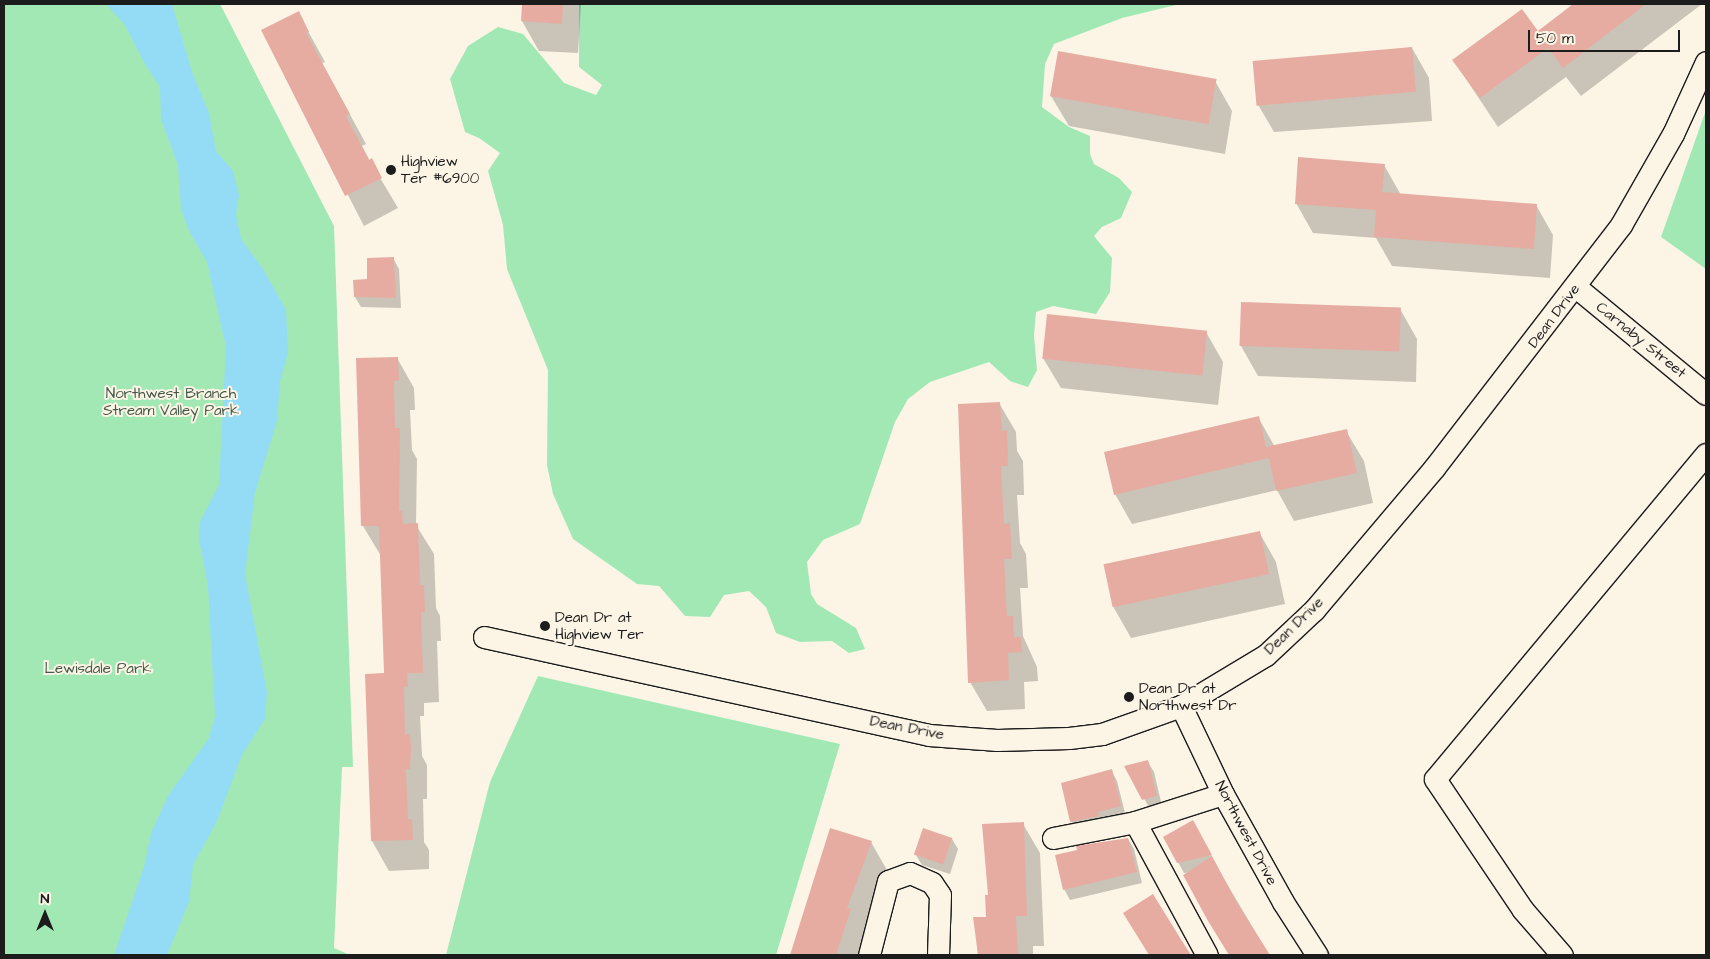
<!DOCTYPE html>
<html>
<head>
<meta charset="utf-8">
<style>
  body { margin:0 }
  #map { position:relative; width:1710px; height:959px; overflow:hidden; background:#fcf5e5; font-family:"Architects Daughter",sans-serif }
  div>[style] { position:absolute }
  .green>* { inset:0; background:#a1e8b5 }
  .water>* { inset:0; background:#94dcf6 }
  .shadow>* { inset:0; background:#0003 }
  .building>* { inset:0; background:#e6aca2; transform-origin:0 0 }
  .roads { filter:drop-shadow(1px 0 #1c1c1c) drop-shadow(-1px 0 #1c1c1c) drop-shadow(0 1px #1c1c1c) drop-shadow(0 -1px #1c1c1c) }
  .street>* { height:21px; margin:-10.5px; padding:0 10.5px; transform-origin:10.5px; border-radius:10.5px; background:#fcf5e5 }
  .dots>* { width:14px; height:14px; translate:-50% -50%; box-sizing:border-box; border:2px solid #fcf5e5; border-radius:50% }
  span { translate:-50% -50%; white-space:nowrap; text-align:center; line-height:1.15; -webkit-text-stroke:4px #fcf5e5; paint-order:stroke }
  .poi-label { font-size:15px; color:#1c1c1c }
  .left { translate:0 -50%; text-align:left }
  .street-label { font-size:15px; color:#1c1c1c }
  .park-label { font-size:15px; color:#44594a }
  .frame { position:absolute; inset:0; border:5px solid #1c1c1c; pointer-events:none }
  .north { position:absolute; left:20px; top:889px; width:50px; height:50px; -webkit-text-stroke:4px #fcf5e5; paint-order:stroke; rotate:0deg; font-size:14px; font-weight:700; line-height:20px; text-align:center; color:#1c1c1c }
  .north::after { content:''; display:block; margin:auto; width:18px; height:22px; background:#1c1c1c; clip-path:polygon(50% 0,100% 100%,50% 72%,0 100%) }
  .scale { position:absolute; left:1528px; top:30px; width:152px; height:22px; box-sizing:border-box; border:2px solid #1c1c1c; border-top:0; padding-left:6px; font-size:15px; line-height:18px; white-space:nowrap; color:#1c1c1c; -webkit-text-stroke:4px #fcf5e5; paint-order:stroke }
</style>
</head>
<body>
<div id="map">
  <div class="green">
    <i style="clip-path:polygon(4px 4px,220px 4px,334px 226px,353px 767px,342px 767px,334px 948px,350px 955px,4px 955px)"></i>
    <i style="clip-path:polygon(579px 4px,1180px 4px,1122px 18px,1054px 44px,1045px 64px,1042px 107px,1069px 127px,1090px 136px,1090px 154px,1094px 164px,1119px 178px,1132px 192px,1121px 218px,1102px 227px,1094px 236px,1112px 258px,1110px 292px,1096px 314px,1053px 306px,1036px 312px,1034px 335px,1037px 370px,1028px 387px,1010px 381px,989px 362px,930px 382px,908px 399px,895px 422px,860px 524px,823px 540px,807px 562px,811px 594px,817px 604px,856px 628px,865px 649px,849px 653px,832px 641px,800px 642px,776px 633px,766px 607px,749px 591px,724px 595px,710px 617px,685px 616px,659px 586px,637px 584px,573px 539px,553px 494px,547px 465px,548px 370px,507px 269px,503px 225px,488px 171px,500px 153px,479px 138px,465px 132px,450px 79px,468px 46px,498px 27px,523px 34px,564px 83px,596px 95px,602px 85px,579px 67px)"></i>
    <i style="clip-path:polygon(1706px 110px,1706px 269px,1661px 237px)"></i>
    <i style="clip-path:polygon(538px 676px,840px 744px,776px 955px,446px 955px,490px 782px)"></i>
  </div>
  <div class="water">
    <i style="clip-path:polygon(106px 4px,172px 4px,193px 75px,209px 113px,216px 151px,233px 171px,239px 195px,236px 215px,241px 239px,263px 269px,286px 310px,288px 353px,280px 381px,277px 421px,255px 493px,245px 574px,267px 692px,265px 719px,242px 755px,217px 821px,193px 865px,189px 902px,167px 955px,114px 955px,144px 867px,151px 833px,168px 796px,209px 738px,215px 716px,208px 586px,199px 539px,200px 522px,219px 485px,226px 347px,207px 262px,189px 231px,181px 209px,178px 165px,161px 119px,160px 87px,145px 64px,125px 25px)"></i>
  </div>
  <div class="shadow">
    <i style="clip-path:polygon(523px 4px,581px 4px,578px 53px,539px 51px,522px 21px)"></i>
    <i style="clip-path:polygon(1575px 4px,1702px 4px,1581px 96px,1566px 77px,1498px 127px,1454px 61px,1537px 33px)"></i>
    <i style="clip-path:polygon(298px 13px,325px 62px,322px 63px,366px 144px,362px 146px,370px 161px,398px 208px,364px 226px,263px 31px)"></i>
    <i style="clip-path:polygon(1412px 48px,1429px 78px,1432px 121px,1274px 132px,1257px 103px)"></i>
    <i style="clip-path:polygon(1215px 81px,1232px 111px,1225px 154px,1069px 126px,1051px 96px)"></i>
    <i style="clip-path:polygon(1384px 165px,1401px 195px,1536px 205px,1553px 235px,1550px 278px,1392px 266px,1376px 238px,1313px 233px,1296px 203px)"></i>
    <i style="clip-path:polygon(393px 258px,399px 269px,401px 308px,361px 307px,355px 297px)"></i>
    <i style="clip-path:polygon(1242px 303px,1400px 309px,1417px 339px,1416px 382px,1258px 376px,1241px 346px)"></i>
    <i style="clip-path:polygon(1206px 332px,1223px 362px,1218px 405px,1061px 388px,1043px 358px)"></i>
    <i style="clip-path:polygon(397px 358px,414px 388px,415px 410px,410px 410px,412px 450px,417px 459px,416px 525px,434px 554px,436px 608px,440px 616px,441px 641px,437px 641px,439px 702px,424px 703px,424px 716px,420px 716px,422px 756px,427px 765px,427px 799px,423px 799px,424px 842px,429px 850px,429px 869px,389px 871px,372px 841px,367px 675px,385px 674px,381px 556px,363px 526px)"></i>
    <i style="clip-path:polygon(999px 403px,1016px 432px,1017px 451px,1023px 461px,1024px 495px,1017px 495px,1020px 543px,1026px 554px,1028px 588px,1020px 588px,1023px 636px,1037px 667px,1038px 681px,1024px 682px,1025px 709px,987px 711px,970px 682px)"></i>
    <i style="clip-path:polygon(1258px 417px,1275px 447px,1346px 431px,1364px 461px,1373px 503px,1294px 521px,1277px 490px,1132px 524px,1115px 494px)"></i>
    <i style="clip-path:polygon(1259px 532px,1276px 562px,1285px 604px,1131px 638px,1114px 608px,1105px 566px)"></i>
    <i style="clip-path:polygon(1148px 762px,1154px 772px,1162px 806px,1150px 809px,1126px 767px)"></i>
    <i style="clip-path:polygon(1111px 770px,1117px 781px,1126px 817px,1077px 832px,1071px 821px)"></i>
    <i style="clip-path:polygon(1023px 824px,1040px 853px,1044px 946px,1033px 946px,1033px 955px,978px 955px,975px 918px,987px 918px,990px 896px)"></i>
    <i style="clip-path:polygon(831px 830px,871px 842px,888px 872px,861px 955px,791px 955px)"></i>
    <i style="clip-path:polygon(1199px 832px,1217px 867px,1269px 955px,1231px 955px,1185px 875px,1190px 872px,1184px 873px,1178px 862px)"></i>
    <i style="clip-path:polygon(952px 839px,958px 849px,950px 874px,922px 865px,916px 855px)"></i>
    <i style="clip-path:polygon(1128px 839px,1134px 849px,1142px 883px,1070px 900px,1064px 889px,1078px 851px)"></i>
  </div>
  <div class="building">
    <i style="clip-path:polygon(522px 4px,563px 4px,562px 24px,521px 21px)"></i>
    <i style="clip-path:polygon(1573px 4px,1646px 4px,1563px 68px,1548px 48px,1480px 98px,1452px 60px,1522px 9px,1538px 31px)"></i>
    <i style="clip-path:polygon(299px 11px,309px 32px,306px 33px,350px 114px,346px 116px,369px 160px,372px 158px,382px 178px,345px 196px,261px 30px)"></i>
    <i style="left:1412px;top:47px;width:45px;height:160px;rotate:85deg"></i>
    <i style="left:1058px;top:51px;width:161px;height:46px;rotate:10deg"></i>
    <i style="clip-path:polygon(1298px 157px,1385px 164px,1382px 192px,1537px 204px,1534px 249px,1374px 237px,1376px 210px,1295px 204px)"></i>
    <i style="clip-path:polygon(394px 257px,396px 298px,354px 297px,353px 280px,367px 279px,367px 258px)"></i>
    <i style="left:1241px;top:302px;width:160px;height:44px;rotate:2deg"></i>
    <i style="left:1047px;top:314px;width:161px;height:45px;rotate:6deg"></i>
    <i style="clip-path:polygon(398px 357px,399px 380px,394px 381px,395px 428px,400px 428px,399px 511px,402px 511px,403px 524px,418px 523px,420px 585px,424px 585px,425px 612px,421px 612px,423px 673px,407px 673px,408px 687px,404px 687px,405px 734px,410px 734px,411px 748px,410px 769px,406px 769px,408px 819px,412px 819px,413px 840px,371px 841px,365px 674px,384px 673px,379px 526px,361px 526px,356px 358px)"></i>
    <i style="clip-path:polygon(1000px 402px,1002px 431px,1007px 430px,1008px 466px,1001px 466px,1004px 524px,1010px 523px,1012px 559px,1004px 559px,1007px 616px,1013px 616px,1014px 637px,1021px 637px,1022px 652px,1008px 653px,1009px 680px,968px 683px,958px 404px)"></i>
    <i style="clip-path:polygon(1259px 416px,1266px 447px,1347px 429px,1357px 473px,1276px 491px,1269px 458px,1114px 495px,1104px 452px)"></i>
    <i style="left:1260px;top:531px;width:44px;height:160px;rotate:78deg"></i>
    <i style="clip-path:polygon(1148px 760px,1157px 796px,1142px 800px,1124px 766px)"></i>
    <i style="clip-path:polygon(1112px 769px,1121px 806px,1098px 812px,1099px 816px,1070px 822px,1061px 783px)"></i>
    <i style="clip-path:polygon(1193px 820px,1212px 855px,1177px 863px,1163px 837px)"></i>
    <i style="clip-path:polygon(1024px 822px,1027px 916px,1016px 916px,1018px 955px,978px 955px,973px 917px,986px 917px,985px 895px,988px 895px,982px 824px)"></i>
    <i style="clip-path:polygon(830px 828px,872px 841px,847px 908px,851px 909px,836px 955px,790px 955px)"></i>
    <i style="left:923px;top:828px;width:31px;height:28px;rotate:19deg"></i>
    <i style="clip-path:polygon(1128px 838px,1137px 872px,1063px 890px,1055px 855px,1077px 850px,1076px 846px)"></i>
    <i style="clip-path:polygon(1212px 856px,1236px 901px,1270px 955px,1229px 955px,1208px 921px,1183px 875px)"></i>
    <i style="clip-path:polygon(1153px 894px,1182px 941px,1191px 955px,1149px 955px,1123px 913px)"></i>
  </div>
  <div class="roads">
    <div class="street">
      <i style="left:1576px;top:287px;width:168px;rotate:39.5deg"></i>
      <i style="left:484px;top:637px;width:456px;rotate:12.4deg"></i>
      <i style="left:929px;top:735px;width:68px;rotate:4.2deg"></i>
      <i style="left:997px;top:740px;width:72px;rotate:-1.6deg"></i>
      <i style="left:1069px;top:738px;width:33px;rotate:-7deg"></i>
      <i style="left:1102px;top:734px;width:84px;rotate:-19.5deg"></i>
      <i style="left:1181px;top:706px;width:99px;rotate:-31deg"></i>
      <i style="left:1266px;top:655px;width:66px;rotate:-43.2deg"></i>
      <i style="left:1314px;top:610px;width:186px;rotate:-49.8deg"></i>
      <i style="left:1434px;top:468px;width:307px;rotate:-52.4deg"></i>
      <i style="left:1621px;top:225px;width:105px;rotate:-60.3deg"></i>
      <i style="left:1673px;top:134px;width:79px;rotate:-65.4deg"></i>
      <i style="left:1181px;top:706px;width:98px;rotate:64.5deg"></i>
      <i style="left:1223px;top:794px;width:124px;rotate:60.9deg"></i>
      <i style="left:1283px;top:902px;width:63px;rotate:57.3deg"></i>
      <i style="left:1135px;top:822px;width:151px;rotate:61.6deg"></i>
      <i style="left:1053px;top:838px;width:84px;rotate:-11deg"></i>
      <i style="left:1135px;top:822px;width:92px;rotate:-17.7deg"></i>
      <i style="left:869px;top:955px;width:76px;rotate:-75.6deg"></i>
      <i style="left:888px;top:881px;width:23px;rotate:-20deg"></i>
      <i style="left:910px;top:873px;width:24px;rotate:24deg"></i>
      <i style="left:932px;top:883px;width:14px;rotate:56deg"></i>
      <i style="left:940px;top:895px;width:60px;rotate:91.9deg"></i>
      <i style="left:1562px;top:955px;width:60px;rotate:-130.9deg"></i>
      <i style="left:1523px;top:910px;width:158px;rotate:-123.9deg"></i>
      <i style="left:1435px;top:779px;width:423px;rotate:-50.2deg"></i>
    </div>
  </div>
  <div class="dots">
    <i style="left:391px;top:170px;background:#1c1c1c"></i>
    <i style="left:545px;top:626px;background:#1c1c1c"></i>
    <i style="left:1129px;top:697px;background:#1c1c1c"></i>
  </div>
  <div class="poi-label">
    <span class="left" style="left:401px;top:170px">Highview<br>Ter #6900</span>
    <span class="left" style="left:555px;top:626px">Dean Dr at<br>Highview Ter</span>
    <span class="left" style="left:1139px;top:697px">Dean Dr at<br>Northwest Dr</span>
  </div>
  <div class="street-label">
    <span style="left:1554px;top:316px;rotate:-53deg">Dean Drive</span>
    <span style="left:1641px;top:340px;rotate:39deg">Carnaby Street</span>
    <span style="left:1294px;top:626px;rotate:-44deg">Dean Drive</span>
    <span style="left:907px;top:728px;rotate:11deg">Dean Drive</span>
    <span style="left:1246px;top:833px;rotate:62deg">Northwest Drive</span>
  </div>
  <div class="park-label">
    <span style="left:171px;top:402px">Northwest Branch<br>Stream Valley Park</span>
    <span style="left:98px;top:669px">Lewisdale Park</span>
  </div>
  <div class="frame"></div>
  <div class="north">N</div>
  <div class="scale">50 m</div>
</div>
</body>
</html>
